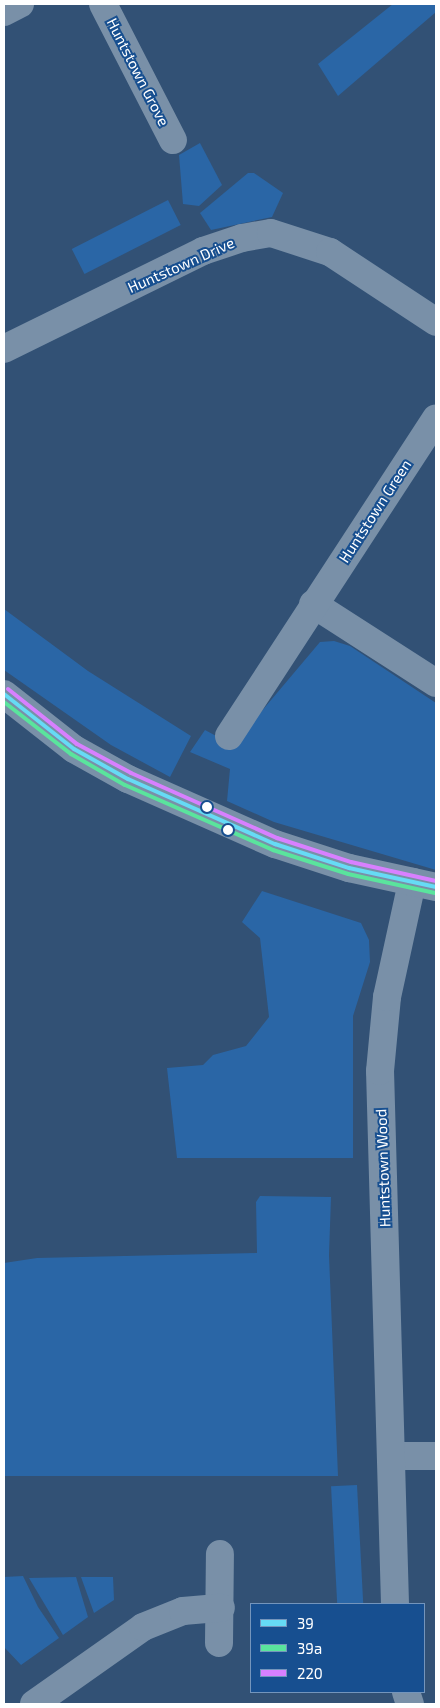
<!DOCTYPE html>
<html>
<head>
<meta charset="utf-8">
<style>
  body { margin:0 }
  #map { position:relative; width:440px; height:1708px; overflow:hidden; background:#325175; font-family:"Exo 2",sans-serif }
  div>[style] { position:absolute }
  .green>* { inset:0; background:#2a66a6; transform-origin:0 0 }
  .minor>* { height:28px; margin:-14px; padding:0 14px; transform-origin:14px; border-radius:14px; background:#7990a8 }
  .tertiary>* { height:28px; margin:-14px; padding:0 14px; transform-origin:14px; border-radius:14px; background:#7990a8 }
  .bus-1>* { height:4px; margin:-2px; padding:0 2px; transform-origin:2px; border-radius:2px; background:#66dbf5 }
  .bus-2>* { height:4px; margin:-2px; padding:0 2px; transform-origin:2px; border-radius:2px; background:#5ae49d }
  .bus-3>* { height:4px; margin:-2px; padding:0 2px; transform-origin:2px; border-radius:2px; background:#d880ff }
  .dots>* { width:14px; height:14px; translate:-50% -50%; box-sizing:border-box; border:2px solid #174f90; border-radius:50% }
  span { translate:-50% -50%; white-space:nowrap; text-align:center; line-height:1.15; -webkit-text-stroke:4px #174f90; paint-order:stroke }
  .street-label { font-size:15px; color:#fff }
  .frame { position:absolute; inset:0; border:5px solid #fff; pointer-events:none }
  .legend { position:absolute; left:250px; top:1603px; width:175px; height:90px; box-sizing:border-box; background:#174f90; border:1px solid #7495bc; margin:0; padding:6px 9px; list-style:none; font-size:15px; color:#fff }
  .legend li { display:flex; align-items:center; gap:10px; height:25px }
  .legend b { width:25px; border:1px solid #7495bc }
</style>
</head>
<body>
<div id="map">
  <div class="green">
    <i style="clip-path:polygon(393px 4px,436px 4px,436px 12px,338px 96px,318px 64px)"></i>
    <i style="clip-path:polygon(200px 143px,222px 185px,199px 206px,183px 204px,179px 155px)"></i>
    <i style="clip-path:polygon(248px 173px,254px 173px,283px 193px,272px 217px,211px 230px,200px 213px)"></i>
    <i style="left:168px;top:200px;width:28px;height:108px;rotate:63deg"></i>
    <i style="clip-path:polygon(4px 609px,88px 671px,191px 736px,170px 777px,111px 745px,4px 670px)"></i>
    <i style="clip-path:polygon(334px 641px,350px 646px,436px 703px,436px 870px,274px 822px,227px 801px,230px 769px,190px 752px,205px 730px,233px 745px,320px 642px)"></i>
    <i style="clip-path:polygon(262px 891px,361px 923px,369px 940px,370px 962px,353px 1016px,353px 1158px,177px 1158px,167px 1068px,203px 1065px,213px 1055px,246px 1046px,269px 1017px,260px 938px,242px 922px)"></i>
    <i style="clip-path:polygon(260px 1196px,331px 1197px,329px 1255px,338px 1476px,4px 1476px,4px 1263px,37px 1258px,257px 1253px,256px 1202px)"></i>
    <i style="left:357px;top:1485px;width:119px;height:26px;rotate:87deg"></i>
    <i style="clip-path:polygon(23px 1576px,38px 1607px,59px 1638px,21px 1665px,4px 1647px,4px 1577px)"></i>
    <i style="clip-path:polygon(76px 1577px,88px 1617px,63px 1635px,29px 1578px)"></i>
    <i style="clip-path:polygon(81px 1577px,113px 1577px,114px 1600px,94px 1613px)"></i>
  </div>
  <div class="minor">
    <i style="left:103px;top:4px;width:153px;rotate:62.8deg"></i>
    <i style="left:4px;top:12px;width:18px;rotate:-27deg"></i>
    <i style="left:4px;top:349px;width:222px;rotate:-26.2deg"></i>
    <i style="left:203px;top:251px;width:41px;rotate:-18.4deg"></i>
    <i style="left:242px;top:238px;width:29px;rotate:-10deg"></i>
    <i style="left:271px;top:233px;width:62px;rotate:17.9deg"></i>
    <i style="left:330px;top:252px;width:127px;rotate:33.4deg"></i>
    <i style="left:313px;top:604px;width:146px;rotate:32.7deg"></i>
    <i style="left:229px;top:736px;width:379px;rotate:-56.9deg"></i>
    <i style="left:393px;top:1456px;width:43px"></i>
    <i style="left:395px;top:1604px;width:533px;rotate:-91.61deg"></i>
    <i style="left:380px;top:1071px;width:74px;rotate:-84.6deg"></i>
    <i style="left:387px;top:997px;width:118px;rotate:-77.7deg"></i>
    <i style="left:219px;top:1643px;width:89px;rotate:-89.4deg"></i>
    <i style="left:406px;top:1692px;width:13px;rotate:72deg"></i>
    <i style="left:34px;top:1704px;width:133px;rotate:-35.2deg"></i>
    <i style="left:143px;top:1627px;width:43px;rotate:-21.8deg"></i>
    <i style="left:183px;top:1611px;width:38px;rotate:-5deg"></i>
  </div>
  <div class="tertiary">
    <i style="left:4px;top:694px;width:89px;rotate:38.2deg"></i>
    <i style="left:74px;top:749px;width:62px;rotate:29.1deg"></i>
    <i style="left:128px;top:779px;width:161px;rotate:23.9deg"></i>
    <i style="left:275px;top:844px;width:78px;rotate:18deg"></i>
    <i style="left:349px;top:868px;width:89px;rotate:12.3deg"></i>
  </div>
  <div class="bus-1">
    <i style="left:4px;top:694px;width:89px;rotate:38.2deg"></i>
    <i style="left:74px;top:749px;width:62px;rotate:29.1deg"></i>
    <i style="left:128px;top:779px;width:161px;rotate:23.9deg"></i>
    <i style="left:275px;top:844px;width:78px;rotate:18deg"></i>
    <i style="left:349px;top:868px;width:89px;rotate:12.3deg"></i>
  </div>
  <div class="bus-2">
    <i style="left:4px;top:702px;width:85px;rotate:37.8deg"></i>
    <i style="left:71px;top:754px;width:62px;rotate:29.9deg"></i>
    <i style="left:125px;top:785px;width:162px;rotate:23.7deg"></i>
    <i style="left:273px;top:850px;width:79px;rotate:17.7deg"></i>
    <i style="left:348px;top:874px;width:89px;rotate:12.3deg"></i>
  </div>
  <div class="bus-3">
    <i style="left:8px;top:689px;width:88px;rotate:38.6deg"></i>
    <i style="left:77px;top:744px;width:61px;rotate:28.2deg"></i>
    <i style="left:131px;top:773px;width:160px;rotate:24deg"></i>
    <i style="left:277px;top:838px;width:78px;rotate:18deg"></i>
    <i style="left:351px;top:862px;width:87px;rotate:12.6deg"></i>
  </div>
  <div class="dots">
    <i style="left:207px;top:807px;background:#fff"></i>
    <i style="left:228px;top:830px;background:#fff"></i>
  </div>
  <div class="street-label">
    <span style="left:138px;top:72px;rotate:63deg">Huntstown Grove</span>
    <span style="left:181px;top:265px;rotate:-24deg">Huntstown Drive</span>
    <span style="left:375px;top:511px;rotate:-57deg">Huntstown Green</span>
    <span style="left:383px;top:1168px;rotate:-92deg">Huntstown Wood</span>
  </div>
  <div class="frame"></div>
  <ul class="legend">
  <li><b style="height:6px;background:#66dbf5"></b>39</li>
  <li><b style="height:6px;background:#5ae49d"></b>39a</li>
  <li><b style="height:6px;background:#d880ff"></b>220</li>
  </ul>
</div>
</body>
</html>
